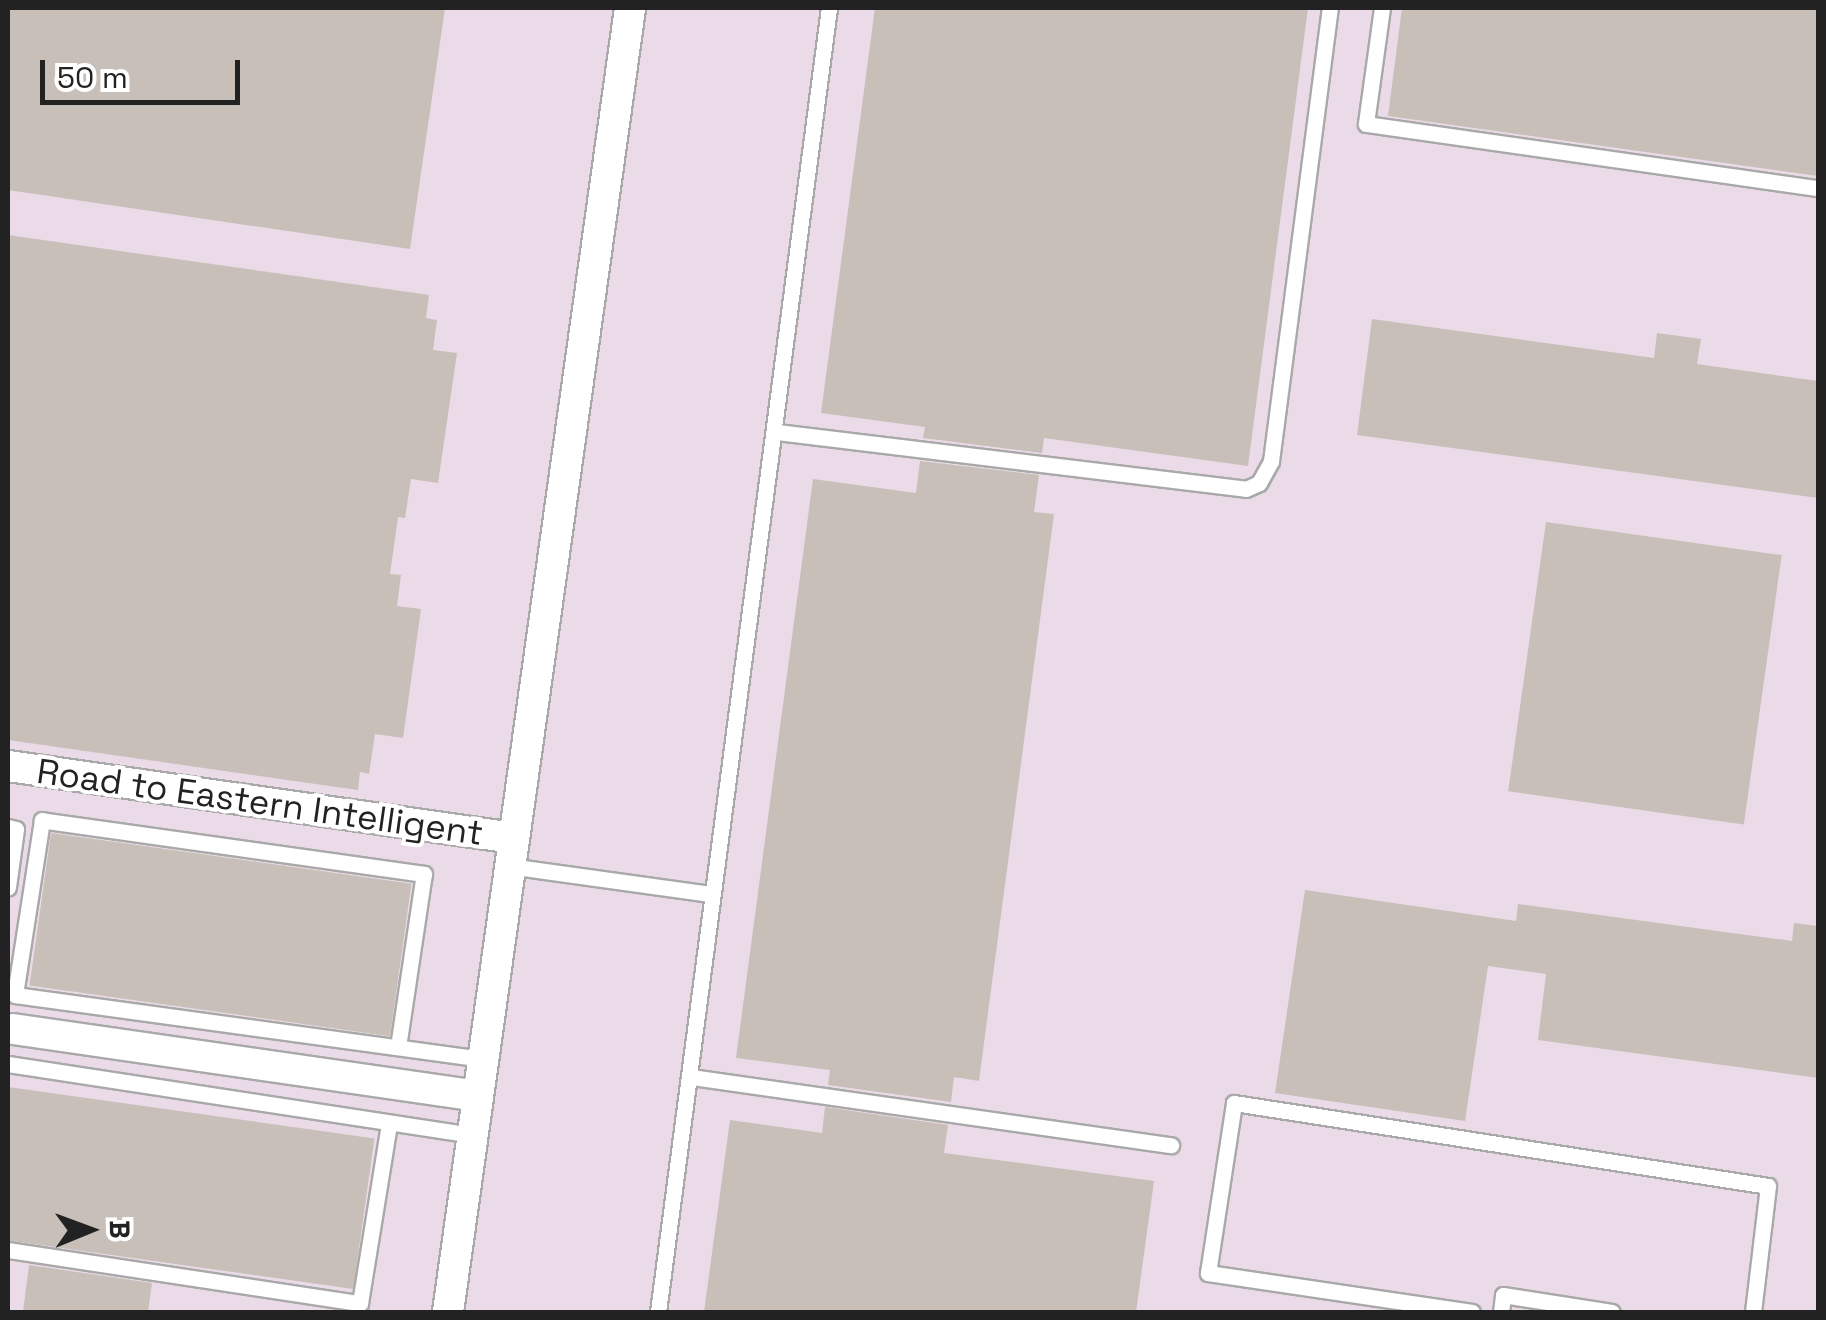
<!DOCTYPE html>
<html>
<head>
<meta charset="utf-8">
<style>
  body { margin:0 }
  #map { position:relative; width:1826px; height:1320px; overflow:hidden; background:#f2efe9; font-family:"Space Grotesk",sans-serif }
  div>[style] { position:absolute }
  .industrial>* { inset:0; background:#ebdbe8; transform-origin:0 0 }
  .building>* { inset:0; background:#c7bfb8; transform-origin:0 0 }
  .roads { filter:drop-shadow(2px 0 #a9a9a9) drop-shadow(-2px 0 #a9a9a9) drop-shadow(0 2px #a9a9a9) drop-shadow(0 -2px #a9a9a9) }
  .lane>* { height:15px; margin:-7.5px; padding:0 7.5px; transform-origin:7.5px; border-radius:7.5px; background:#fff }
  .street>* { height:30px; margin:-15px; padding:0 15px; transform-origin:15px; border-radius:15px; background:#fff }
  span { translate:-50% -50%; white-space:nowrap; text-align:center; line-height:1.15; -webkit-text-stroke:8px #fff; paint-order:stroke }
  .street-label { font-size:35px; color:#222 }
  .frame { position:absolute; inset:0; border:10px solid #222; pointer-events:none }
  .north { position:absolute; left:40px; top:1180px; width:100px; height:100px; -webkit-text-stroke:8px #fff; paint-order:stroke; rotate:89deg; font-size:28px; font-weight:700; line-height:40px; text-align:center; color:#222 }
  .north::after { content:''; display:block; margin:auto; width:35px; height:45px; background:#222; clip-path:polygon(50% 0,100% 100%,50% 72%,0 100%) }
  .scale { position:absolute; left:40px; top:60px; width:200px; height:45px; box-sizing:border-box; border:5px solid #222; border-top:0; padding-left:12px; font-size:30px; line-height:35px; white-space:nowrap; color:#222; -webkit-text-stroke:8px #fff; paint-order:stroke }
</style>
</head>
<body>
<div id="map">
  <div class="industrial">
    <i style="left:8px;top:8px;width:1810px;height:1304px"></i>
  </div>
  <div class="building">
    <i style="clip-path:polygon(8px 8px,445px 8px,410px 249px,8px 190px)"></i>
    <i style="clip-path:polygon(875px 8px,1308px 8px,1248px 466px,1044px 438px,1042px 453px,923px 438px,925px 427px,821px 413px)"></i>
    <i style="clip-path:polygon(1402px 8px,1818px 8px,1818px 176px,1388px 116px)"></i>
    <i style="clip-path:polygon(8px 235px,429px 295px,426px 318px,437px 320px,433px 350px,457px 353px,438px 483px,411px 479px,405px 518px,398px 517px,390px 574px,401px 575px,397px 606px,421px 609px,403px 738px,375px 734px,369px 774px,360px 772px,358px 790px,8px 740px)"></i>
    <i style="clip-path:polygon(1372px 319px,1654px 358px,1657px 333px,1701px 339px,1697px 364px,1818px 381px,1818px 498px,1357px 435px)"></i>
    <i style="clip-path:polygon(920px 461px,1039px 475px,1034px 512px,1054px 514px,979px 1081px,954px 1077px,951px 1102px,828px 1085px,830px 1070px,736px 1058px,813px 479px,916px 493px)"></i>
    <i style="left:1546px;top:522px;width:238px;height:272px;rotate:8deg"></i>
    <i style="left:51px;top:833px;width:364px;height:154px;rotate:8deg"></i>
    <i style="clip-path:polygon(1305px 890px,1516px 921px,1518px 904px,1792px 941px,1794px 923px,1818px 926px,1818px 1078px,1538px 1040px,1546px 974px,1488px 966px,1465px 1121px,1275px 1093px)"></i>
    <i style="left:8px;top:1087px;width:370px;height:152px;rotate:8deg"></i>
    <i style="clip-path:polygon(825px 1107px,948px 1125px,944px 1153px,1154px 1181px,1136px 1312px,704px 1312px,730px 1120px,822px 1133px)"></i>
    <i style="clip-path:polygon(29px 1265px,152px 1283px,148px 1312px,23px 1312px)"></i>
  </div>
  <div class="roads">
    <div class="lane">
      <i style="left:1382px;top:8px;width:117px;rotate:97.9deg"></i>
      <i style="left:1366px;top:124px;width:457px;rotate:8.1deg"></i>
      <i style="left:777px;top:432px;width:472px;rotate:6.9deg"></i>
      <i style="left:1246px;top:489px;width:14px;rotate:-25deg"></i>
      <i style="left:1259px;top:483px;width:25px;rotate:-61deg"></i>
      <i style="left:1271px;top:461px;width:457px;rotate:-82.6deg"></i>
      <i style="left:8px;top:827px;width:8px;rotate:14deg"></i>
      <i style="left:16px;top:829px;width:59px;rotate:97.9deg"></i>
      <i style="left:509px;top:866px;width:205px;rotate:7.9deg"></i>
      <i style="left:398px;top:1047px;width:175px;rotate:-81.5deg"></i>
      <i style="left:424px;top:874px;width:386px;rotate:-172deg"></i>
      <i style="left:42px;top:820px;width:177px;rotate:98.8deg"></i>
      <i style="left:15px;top:995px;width:471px;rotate:7.8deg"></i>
      <i style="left:8px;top:1064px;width:469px;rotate:8.7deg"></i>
      <i style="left:691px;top:1077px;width:485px;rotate:8.1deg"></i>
      <i style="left:8px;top:1250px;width:356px;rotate:8.6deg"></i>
      <i style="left:360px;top:1303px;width:182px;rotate:-80.8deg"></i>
      <i style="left:658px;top:1312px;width:1315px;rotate:-82.53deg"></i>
      <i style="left:1472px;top:1312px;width:267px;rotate:-171.6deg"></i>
      <i style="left:1208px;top:1273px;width:172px;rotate:-81.3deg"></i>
      <i style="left:1234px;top:1103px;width:540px;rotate:8.83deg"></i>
      <i style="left:1768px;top:1186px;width:127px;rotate:96.8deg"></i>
      <i style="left:1501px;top:1312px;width:17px;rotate:-83deg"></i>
      <i style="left:1503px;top:1295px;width:110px;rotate:8.9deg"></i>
    </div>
    <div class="street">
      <i style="left:8px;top:766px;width:510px;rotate:8.11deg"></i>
      <i style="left:13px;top:1029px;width:469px;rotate:8.2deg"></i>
      <i style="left:448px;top:1312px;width:1317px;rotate:-82.05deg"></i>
    </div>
  </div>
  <div class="street-label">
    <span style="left:260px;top:802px;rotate:8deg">Road to Eastern Intelligent</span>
  </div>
  <div class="frame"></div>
  <div class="north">B</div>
  <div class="scale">50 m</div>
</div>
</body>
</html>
